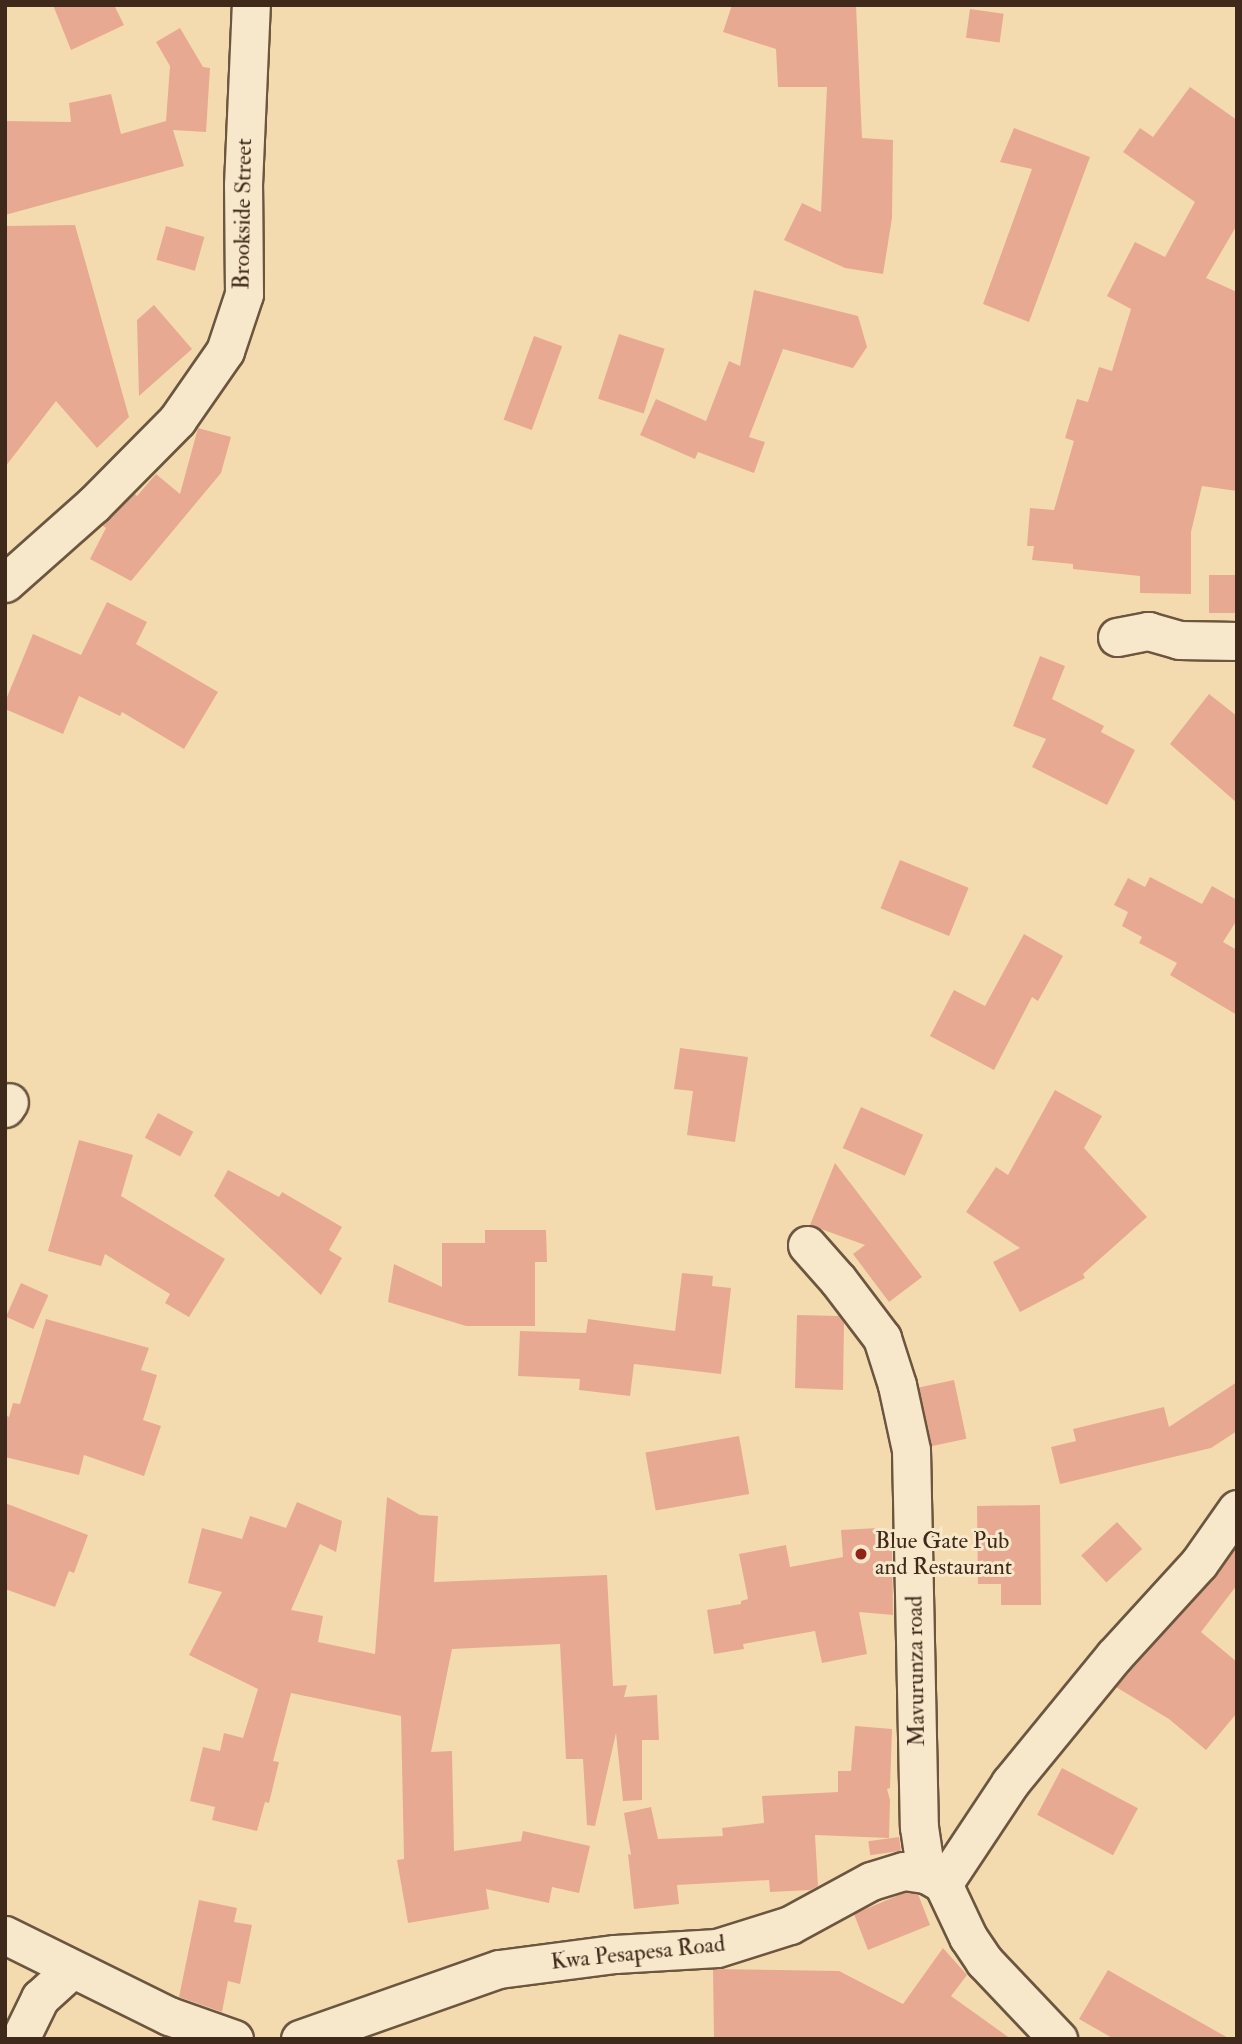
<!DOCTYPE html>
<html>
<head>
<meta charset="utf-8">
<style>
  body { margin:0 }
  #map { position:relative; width:1242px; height:2044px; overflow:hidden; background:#f4dbaf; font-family:"IM FELL Double Pica",serif }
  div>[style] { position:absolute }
  .building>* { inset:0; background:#e8a992; transform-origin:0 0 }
  .roads { filter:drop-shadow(2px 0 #6c563f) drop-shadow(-2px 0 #6c563f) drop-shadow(0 2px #6c563f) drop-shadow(0 -2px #6c563f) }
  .minor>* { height:37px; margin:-18.5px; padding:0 18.5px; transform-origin:18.5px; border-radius:18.5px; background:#f8e8cb }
  .dots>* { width:19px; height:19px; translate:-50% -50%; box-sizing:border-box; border:4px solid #f8e8cb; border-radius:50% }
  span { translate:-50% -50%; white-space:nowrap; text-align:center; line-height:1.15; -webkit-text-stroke:6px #f8e8cb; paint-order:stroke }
  .street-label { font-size:23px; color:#3e291a }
  .poi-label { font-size:23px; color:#3e291a }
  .left { translate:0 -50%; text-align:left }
  .frame { position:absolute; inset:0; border:7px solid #3e291a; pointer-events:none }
</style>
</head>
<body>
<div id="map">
  <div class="building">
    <i style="clip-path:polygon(53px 5px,114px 5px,124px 25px,71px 50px)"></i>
    <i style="clip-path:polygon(732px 5px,856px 5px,862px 138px,893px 140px,892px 218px,883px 274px,845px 268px,784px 240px,802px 203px,821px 212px,827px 87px,778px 87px,776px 49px,723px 32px)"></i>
    <i style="left:970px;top:9px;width:34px;height:29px;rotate:8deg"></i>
    <i style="clip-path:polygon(180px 28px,203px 67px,210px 68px,206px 132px,173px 130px,184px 166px,5px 215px,5px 121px,71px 122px,69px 103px,111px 94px,121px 134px,166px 121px,170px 66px,156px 42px)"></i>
    <i style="clip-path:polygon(1190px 87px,1237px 120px,1237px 225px,1206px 278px,1237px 292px,1237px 491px,1202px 486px,1191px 532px,1191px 594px,1140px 593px,1140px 576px,1073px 569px,1073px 564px,1032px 560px,1034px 546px,1027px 546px,1030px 508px,1054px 510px,1074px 441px,1065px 438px,1077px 399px,1088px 402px,1099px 367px,1112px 371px,1131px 309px,1107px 296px,1135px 242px,1165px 257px,1195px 202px,1123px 152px,1140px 128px,1153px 137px)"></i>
    <i style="clip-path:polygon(1014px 128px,1090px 157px,1029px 322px,983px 304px,1032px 169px,1000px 162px)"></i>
    <i style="clip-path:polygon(75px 225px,129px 417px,97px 448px,56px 401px,5px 467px,5px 226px)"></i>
    <i style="left:166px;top:226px;width:40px;height:35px;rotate:16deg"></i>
    <i style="clip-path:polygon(754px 290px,858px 316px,867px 347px,853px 368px,783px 349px,749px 437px,765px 442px,754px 473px,698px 452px,695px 459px,640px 435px,656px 399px,706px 421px,729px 361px,740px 366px)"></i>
    <i style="clip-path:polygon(154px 305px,192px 349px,139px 396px,137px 320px)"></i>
    <i style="left:619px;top:334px;width:48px;height:68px;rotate:18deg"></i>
    <i style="left:534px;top:336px;width:30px;height:89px;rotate:20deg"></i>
    <i style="clip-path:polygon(198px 428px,231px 437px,221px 473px,131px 581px,90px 559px,106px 528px,102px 525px,134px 493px,137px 496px,156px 474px,180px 494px)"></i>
    <i style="left:1209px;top:575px;width:28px;height:38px"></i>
    <i style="clip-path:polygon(107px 602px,147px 622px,136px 644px,218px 692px,184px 749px,122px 712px,120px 716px,79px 696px,63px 734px,5px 709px,5px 702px,33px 634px,81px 655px)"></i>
    <i style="clip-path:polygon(1040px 656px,1065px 666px,1052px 699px,1104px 726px,1101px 732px,1135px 750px,1107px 805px,1032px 767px,1046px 739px,1013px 726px)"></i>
    <i style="clip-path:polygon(1209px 694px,1237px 716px,1237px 803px,1170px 744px)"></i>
    <i style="left:900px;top:860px;width:74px;height:52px;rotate:22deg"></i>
    <i style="clip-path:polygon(1150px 877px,1202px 904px,1212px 886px,1237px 900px,1237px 920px,1223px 942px,1237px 950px,1237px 1015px,1170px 975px,1177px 963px,1139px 943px,1142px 937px,1122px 926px,1128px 912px,1114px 905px,1128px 878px,1145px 887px)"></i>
    <i style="clip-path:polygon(1024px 934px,1063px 956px,1038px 1001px,1032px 997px,994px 1070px,930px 1036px,954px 990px,985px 1006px)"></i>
    <i style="clip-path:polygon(680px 1048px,748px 1057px,735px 1142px,687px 1135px,693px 1091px,674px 1089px)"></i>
    <i style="clip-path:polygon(1055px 1090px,1102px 1116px,1084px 1148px,1147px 1217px,1083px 1274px,1085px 1278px,1020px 1312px,993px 1262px,1020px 1248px,966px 1212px,996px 1167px,1008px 1175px)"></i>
    <i style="left:861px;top:1107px;width:68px;height:45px;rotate:24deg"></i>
    <i style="left:158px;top:1113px;width:40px;height:28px;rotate:28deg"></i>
    <i style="clip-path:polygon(79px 1140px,133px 1155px,121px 1196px,225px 1259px,189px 1317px,165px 1303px,170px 1294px,105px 1254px,101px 1266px,48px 1251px)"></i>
    <i style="clip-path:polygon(835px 1163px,922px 1277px,889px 1302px,853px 1254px,865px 1245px,810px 1225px)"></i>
    <i style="clip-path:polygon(228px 1170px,279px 1197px,282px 1192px,342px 1227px,329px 1250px,342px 1258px,321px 1295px,214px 1196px)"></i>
    <i style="clip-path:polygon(485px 1230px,546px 1230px,547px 1262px,535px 1262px,535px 1326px,466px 1326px,388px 1302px,394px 1264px,442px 1287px,442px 1243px,485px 1243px)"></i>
    <i style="clip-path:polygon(682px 1273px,713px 1276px,712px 1286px,731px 1288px,721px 1374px,634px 1364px,630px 1396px,579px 1390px,580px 1379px,518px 1376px,520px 1331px,586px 1333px,588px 1319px,675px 1331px)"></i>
    <i style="left:21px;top:1283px;width:30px;height:37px;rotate:24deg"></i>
    <i style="clip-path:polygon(797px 1315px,839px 1316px,844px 1323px,843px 1390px,795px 1388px)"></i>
    <i style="clip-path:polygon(46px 1319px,149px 1348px,141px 1370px,157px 1375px,143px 1420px,161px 1426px,144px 1476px,84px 1455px,79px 1475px,5px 1457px,5px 1415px,9px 1417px,13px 1403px,20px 1404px)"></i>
    <i style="left:954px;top:1380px;width:60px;height:36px;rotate:78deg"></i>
    <i style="clip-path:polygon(1237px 1382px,1237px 1431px,1211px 1448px,1060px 1484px,1051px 1447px,1076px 1441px,1073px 1429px,1164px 1407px,1169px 1427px)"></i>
    <i style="left:739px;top:1436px;width:59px;height:95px;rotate:80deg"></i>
    <i style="clip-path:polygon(387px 1497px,420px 1515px,438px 1516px,434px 1582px,607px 1575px,613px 1686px,627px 1685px,624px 1697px,657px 1695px,659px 1740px,642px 1740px,642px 1800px,623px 1801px,616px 1733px,595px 1826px,587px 1825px,583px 1759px,566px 1759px,560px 1644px,452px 1649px,431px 1752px,452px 1751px,454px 1851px,521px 1841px,523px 1831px,590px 1846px,579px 1893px,552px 1887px,549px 1903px,486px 1889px,489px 1909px,408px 1923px,397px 1860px,404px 1859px,401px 1716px,291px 1693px,273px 1761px,279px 1762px,269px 1803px,265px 1802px,257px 1831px,212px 1820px,215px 1807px,190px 1801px,203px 1747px,220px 1751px,224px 1733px,243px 1738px,258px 1689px,189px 1655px,222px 1592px,188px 1583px,202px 1528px,242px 1539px,250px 1516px,286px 1528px,297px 1502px,342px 1521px,336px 1552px,320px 1544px,291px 1610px,323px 1616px,318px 1642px,375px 1654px)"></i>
    <i style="clip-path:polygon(5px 1503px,88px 1535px,74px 1573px,69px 1571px,55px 1607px,5px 1589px)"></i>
    <i style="clip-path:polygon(1040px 1505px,1041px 1605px,1001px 1605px,1001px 1584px,978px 1584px,977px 1506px)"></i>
    <i style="left:1117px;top:1522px;width:37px;height:49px;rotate:47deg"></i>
    <i style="clip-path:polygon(878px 1528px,879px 1548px,892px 1549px,893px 1615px,859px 1612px,867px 1654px,822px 1663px,815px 1631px,743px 1644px,744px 1649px,714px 1654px,707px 1610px,741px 1604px,741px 1601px,748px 1599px,739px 1554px,786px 1545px,790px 1567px,843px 1557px,841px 1530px)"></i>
    <i style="clip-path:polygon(1237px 1546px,1237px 1585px,1201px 1632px,1237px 1662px,1237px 1713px,1206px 1750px,1169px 1719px,1116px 1687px,1214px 1577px)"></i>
    <i style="clip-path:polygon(855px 1726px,892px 1729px,890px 1788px,887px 1789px,890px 1800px,889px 1838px,815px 1835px,818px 1886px,810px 1890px,770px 1892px,769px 1880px,677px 1885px,679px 1904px,634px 1909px,628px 1854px,631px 1855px,624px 1813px,651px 1807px,658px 1839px,723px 1836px,722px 1828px,764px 1823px,762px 1796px,838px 1792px,838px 1771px,851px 1771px)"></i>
    <i style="left:1062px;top:1768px;width:86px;height:53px;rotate:28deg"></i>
    <i style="left:899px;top:1837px;width:14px;height:31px;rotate:82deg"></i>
    <i style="clip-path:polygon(906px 1892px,918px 1894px,930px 1925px,868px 1950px,854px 1914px)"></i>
    <i style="clip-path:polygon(199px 1900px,237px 1908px,234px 1922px,252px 1925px,240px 1984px,228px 1981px,222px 2012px,179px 1997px)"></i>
    <i style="clip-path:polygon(943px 1948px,967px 1975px,951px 1996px,1011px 2039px,714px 2039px,713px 1969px,839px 1971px,903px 2004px)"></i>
    <i style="clip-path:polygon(1108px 1970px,1230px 2039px,1114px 2039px,1079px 2019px)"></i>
  </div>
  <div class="roads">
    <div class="minor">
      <i style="left:5px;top:583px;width:118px;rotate:-41.6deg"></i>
      <i style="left:93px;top:505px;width:120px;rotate:-45.3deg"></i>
      <i style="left:177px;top:420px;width:84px;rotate:-55.2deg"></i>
      <i style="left:225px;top:351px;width:60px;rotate:-71.6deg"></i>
      <i style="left:244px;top:294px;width:109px;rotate:-90.5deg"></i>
      <i style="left:243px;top:185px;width:180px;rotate:-87.5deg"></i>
      <i style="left:1117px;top:637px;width:32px;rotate:-11deg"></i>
      <i style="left:1148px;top:631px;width:32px;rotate:16deg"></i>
      <i style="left:1179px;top:640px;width:58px;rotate:1deg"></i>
      <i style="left:5px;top:1108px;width:7px;rotate:-56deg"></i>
      <i style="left:807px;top:1245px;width:47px;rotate:48.5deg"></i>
      <i style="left:838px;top:1280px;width:73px;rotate:52.8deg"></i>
      <i style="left:882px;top:1338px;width:49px;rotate:72.3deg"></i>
      <i style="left:897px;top:1385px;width:66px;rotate:77.8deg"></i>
      <i style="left:911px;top:1450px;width:377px;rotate:88.8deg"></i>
      <i style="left:919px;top:1827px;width:48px;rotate:81.5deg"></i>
      <i style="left:943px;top:1884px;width:121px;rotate:-56.4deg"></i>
      <i style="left:1010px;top:1783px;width:164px;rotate:-50.7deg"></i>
      <i style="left:1114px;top:1656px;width:126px;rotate:-47.6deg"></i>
      <i style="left:1199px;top:1563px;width:66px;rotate:-54.9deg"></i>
      <i style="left:5px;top:1935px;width:183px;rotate:26.3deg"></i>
      <i style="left:169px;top:2016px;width:69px;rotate:19.5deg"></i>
      <i style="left:20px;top:2039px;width:46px;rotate:-64deg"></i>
      <i style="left:40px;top:1998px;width:43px;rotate:-42.2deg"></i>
      <i style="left:300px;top:2039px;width:211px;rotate:-19.4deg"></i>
      <i style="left:499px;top:1969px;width:117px;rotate:-7.4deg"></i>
      <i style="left:615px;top:1954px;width:102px;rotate:-3.4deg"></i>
      <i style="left:717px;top:1948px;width:77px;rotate:-17.5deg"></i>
      <i style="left:790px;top:1925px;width:92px;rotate:-28.5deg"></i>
      <i style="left:871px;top:1881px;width:34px;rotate:-17deg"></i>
      <i style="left:904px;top:1871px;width:22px;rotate:8deg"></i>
      <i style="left:926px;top:1874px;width:20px;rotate:30deg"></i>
      <i style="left:943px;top:1884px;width:59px;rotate:64.7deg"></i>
      <i style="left:968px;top:1937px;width:29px;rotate:56deg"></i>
      <i style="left:984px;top:1961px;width:108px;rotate:46.5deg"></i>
    </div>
  </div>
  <div class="dots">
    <i style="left:861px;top:1554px;background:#8f2418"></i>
  </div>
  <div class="street-label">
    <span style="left:243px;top:214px;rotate:-89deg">Brookside Street</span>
    <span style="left:916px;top:1671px;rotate:-91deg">Mavurunza road</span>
    <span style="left:638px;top:1953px;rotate:-6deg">Kwa Pesapesa Road</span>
  </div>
  <div class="poi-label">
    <span class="left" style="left:875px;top:1554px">Blue Gate Pub<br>and Restaurant</span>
  </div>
  <div class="frame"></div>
</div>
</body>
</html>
